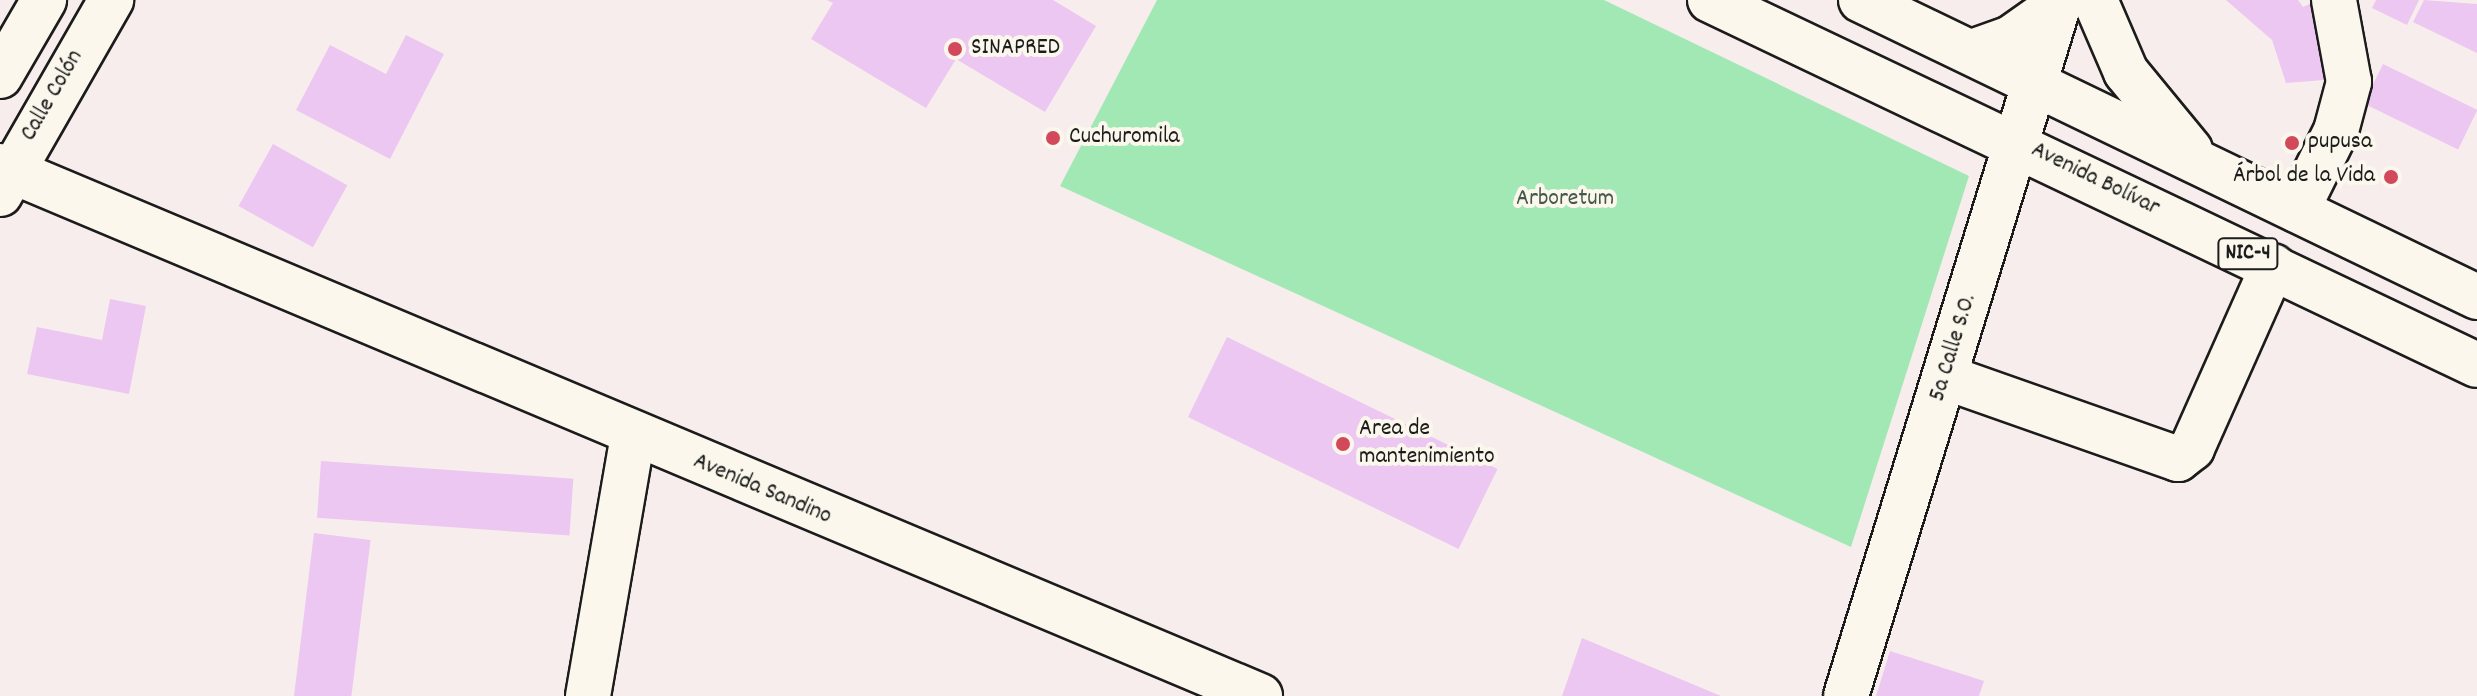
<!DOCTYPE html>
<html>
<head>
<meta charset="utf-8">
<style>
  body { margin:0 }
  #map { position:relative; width:2477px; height:696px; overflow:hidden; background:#f8eded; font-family:Dekko,sans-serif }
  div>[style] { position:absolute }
  .green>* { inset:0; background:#a2e8b5 }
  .building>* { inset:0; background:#ecc7f1; transform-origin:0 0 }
  .roads { filter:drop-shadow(2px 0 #1c1c1c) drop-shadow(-2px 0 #1c1c1c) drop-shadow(0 2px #1c1c1c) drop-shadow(0 -2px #1c1c1c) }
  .minor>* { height:44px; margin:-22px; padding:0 22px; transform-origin:22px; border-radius:22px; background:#fbf7ec }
  .major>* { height:44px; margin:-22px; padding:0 22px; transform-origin:22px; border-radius:22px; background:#fbf7ec }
  .highway>* { height:44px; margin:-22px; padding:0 22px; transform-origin:22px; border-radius:22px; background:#fbf7ec }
  .dots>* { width:22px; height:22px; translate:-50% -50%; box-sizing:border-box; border:4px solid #fbf7ec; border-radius:50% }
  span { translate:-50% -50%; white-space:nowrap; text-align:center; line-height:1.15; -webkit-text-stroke:8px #fbf7ec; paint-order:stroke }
  .shield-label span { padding:2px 6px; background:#fbf7ec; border:2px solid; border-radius:6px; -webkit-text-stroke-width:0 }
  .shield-label { font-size:22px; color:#1c1c1c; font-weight:700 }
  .poi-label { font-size:24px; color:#1c1c1c }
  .left { translate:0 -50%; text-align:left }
  .right { translate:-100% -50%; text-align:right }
  .street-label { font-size:24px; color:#1c1c1c }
  .park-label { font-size:24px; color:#44594a }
</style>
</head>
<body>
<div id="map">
  <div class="green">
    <i style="clip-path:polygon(1157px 0,1604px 0,1969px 176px,1851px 547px,1060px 186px)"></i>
  </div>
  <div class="building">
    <i style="clip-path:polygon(827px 0,1053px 0,1096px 26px,1045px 112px,956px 59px,926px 108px,811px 39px,833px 3px)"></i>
    <i style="clip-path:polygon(2226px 0,2298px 0,2303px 7px,2316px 1px,2339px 53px,2323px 60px,2324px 80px,2286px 83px,2272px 40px)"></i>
    <i style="clip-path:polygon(2376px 0,2419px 0,2407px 25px,2372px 8px)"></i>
    <i style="clip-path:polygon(2424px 0,2477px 4px,2477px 53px,2413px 22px)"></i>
    <i style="clip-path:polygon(406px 35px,444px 54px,390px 159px,296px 110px,330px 45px,386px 74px)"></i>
    <i style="left:2383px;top:64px;width:105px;height:44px;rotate:26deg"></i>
    <i style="left:273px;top:144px;width:85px;height:71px;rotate:29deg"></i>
    <i style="clip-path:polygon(110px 299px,146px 306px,129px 394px,27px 374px,37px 327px,102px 340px)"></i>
    <i style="left:1227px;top:337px;width:301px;height:89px;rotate:26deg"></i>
    <i style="left:321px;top:461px;width:253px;height:57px;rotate:4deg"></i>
    <i style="left:314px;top:533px;width:57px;height:164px;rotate:7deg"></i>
    <i style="clip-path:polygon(1582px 638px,1721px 696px,1562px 696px)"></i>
    <i style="clip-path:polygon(1890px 651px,1984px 681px,1979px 696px,1876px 696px)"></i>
  </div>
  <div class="roads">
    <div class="minor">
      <i style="left:0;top:166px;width:1367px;rotate:22.81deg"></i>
      <i style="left:2297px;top:210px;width:88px;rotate:-63.7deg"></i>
      <i style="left:2336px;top:131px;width:51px;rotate:-75.1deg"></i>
      <i style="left:2349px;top:82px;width:83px;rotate:-100.4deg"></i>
      <i style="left:1945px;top:377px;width:247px;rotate:19.4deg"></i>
      <i style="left:2178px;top:459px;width:18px;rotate:-38deg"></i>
      <i style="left:2192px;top:448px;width:199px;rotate:-66deg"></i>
      <i style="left:588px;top:696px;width:264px;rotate:-80.2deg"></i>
      <i style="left:1846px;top:696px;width:728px;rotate:-72.91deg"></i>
    </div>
    <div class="major">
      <i style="left:0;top:76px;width:88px;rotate:-59.9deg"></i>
      <i style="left:0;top:194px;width:224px;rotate:-60.2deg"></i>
    </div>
    <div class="highway">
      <i style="left:1710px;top:0;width:849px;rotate:25.45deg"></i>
      <i style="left:1861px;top:0;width:684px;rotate:25.74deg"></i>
      <i style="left:2095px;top:0;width:78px;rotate:66.7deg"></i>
      <i style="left:2126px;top:72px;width:101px;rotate:50.6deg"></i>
      <i style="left:1972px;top:52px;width:41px;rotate:-19.7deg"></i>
      <i style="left:2011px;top:38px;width:59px;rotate:-35.3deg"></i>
    </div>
  </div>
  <div class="dots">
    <i style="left:955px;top:49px;background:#d1495b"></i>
    <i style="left:1053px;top:138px;background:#d1495b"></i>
    <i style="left:2292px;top:143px;background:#d1495b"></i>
    <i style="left:2391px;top:177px;background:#d1495b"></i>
    <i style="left:1343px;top:444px;background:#d1495b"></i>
  </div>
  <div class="shield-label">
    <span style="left:2248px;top:254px">NIC-4</span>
  </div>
  <div class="poi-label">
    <span class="left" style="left:971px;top:49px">SINAPRED</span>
    <span class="left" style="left:1069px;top:138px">Cuchuromila</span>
    <span class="left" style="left:2308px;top:143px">pupusa</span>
    <span class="right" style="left:2375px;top:177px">Árbol de la Vida</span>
    <span class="left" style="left:1359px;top:444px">Area de<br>mantenimiento</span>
  </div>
  <div class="street-label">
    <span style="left:53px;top:96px;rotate:-60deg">Calle Colón</span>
    <span style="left:2095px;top:180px;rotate:26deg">Avenida Bolívar</span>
    <span style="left:1954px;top:348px;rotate:-73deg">5a Calle S.O.</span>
    <span style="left:762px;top:490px;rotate:23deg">Avenida Sandino</span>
  </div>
  <div class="park-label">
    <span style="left:1565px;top:200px">Arboretum</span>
  </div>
</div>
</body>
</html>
